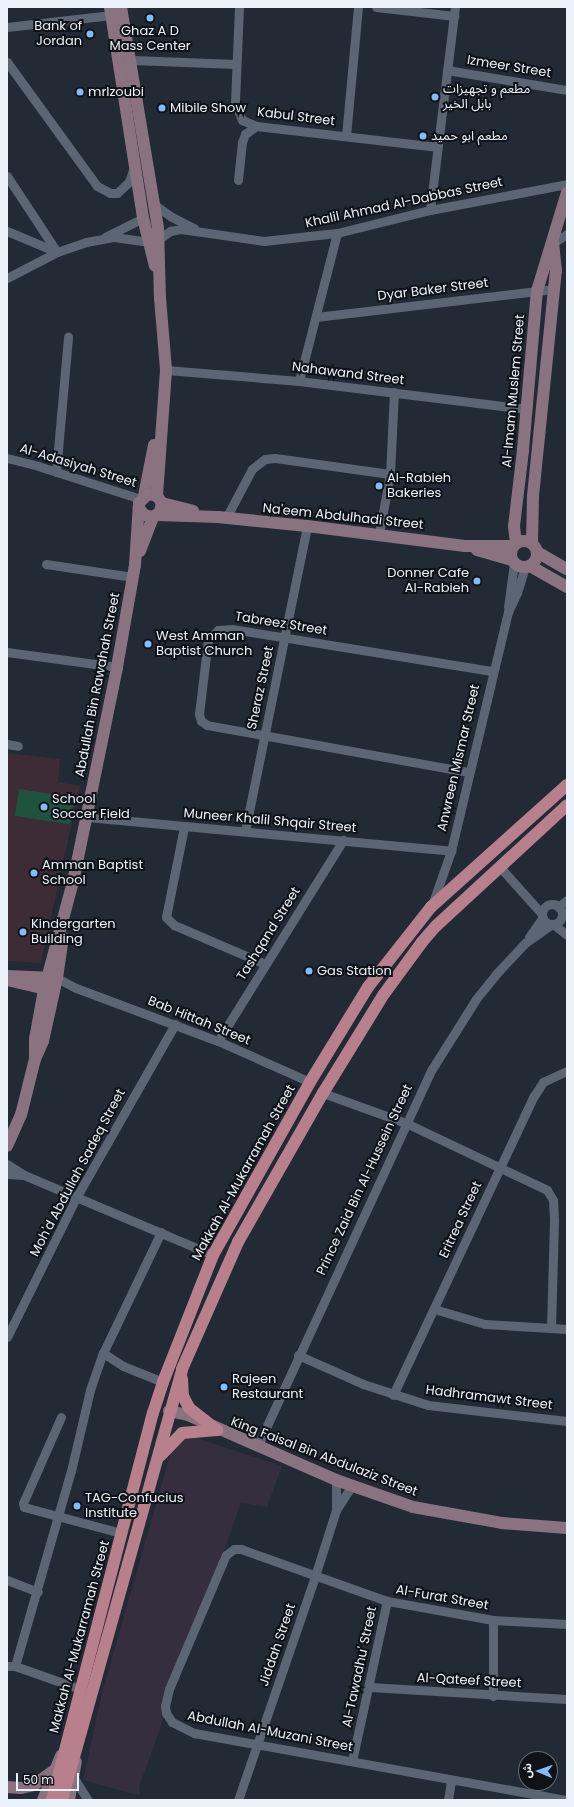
<!DOCTYPE html>
<html>
<head>
<meta charset="utf-8">
<style>
  body { margin:0 }
  #map { position:relative; width:574px; height:1807px; overflow:hidden; background:#222a36; font-family:Poppins,"Noto Sans Arabic",sans-serif }
  div>[style] { position:absolute }
  .commercial>* { inset:0; background:#342e3e }
  .education>* { inset:0; background:#3d2b35 }
  .green>* { inset:0; background:#20533f; transform-origin:0 0 }
  .street>* { height:9px; margin:-4.5px; padding:0 4.5px; transform-origin:4.5px; border-radius:4.5px; background:#5b6573 }
  .street>.ring { margin:-4.5px; padding:0; box-sizing:content-box; background:none; border:9px solid #5b6573; border-radius:50% }
  .secondary>* { height:12px; margin:-6px; padding:0 6px; transform-origin:6px; border-radius:6px; background:#8a7280 }
  .secondary>.ring { margin:-6px; padding:0; box-sizing:content-box; background:none; border:12px solid #8a7280; border-radius:50% }
  .primary>* { height:12px; margin:-6px; padding:0 6px; transform-origin:6px; border-radius:6px; background:#b87f8c }
  .dots>* { width:11px; height:11px; translate:-50% -50%; box-sizing:border-box; border:2px solid #0f1318; border-radius:50% }
  span { translate:-50% -50%; white-space:nowrap; text-align:center; line-height:1.15; -webkit-text-stroke:4px #0f1318; paint-order:stroke }
  .poi-label { font-size:13px; color:#ebf1f9 }
  .right { translate:-100% -50%; text-align:right }
  .left { translate:0 -50%; text-align:left }
  .street-label { font-size:13px; color:#ebf1f9 }
  .frame { position:absolute; inset:0; border:8px solid #ebf1f9; pointer-events:none }
  .north { position:absolute; left:518px; top:1751px; width:40px; height:40px; box-sizing:border-box; background:#0f1318; border:1px solid #676c72; border-radius:50%; rotate:272deg; font-size:11px; font-weight:700; line-height:16px; text-align:center; color:#ebf1f9 }
  .north::after { content:''; display:block; margin:auto; width:14px; height:18px; background:#83bcfb; clip-path:polygon(50% 0,100% 100%,50% 72%,0 100%) }
  .scale { position:absolute; left:16px; top:1773px; width:63px; height:18px; box-sizing:border-box; border:2px solid #ebf1f9; border-top:0; padding-left:5px; font-size:12px; line-height:14px; white-space:nowrap; color:#ebf1f9; -webkit-text-stroke:3px #0f1318; paint-order:stroke }
</style>
</head>
<body>
<div id="map">
  <div class="commercial">
    <i style="clip-path:polygon(188px 1435px,282px 1466px,267px 1507px,241px 1503px,139px 1787px,140px 1796px,83px 1780px,102px 1693px,173px 1445px)"></i>
  </div>
  <div class="education">
    <i style="clip-path:polygon(7px 753px,60px 759px,58px 782px,80px 786px,41px 963px,7px 961px)"></i>
  </div>
  <div class="green">
    <i style="left:19px;top:789px;width:56px;height:27px;rotate:9deg"></i>
  </div>
  <div class="street">
    <i style="left:239px;top:7px;width:95px;rotate:92.4deg"></i>
    <i style="left:235px;top:102px;width:19px;rotate:69deg"></i>
    <i style="left:242px;top:120px;width:15px;rotate:23deg"></i>
    <i style="left:256px;top:126px;width:183px;rotate:6.6deg"></i>
    <i style="left:376px;top:7px;width:79px;rotate:6.6deg"></i>
    <i style="left:7px;top:27px;width:105px;rotate:-6.6deg"></i>
    <i style="left:132px;top:60px;width:104px;rotate:2.2deg"></i>
    <i style="left:7px;top:62px;width:153px;rotate:54deg"></i>
    <i style="left:97px;top:186px;width:15px;rotate:28deg"></i>
    <i style="left:110px;top:193px;width:7px"></i>
    <i style="left:117px;top:193px;width:16px;rotate:-43deg"></i>
    <i style="left:129px;top:182px;width:16px;rotate:-72deg"></i>
    <i style="left:447px;top:70px;width:122px;rotate:9.5deg"></i>
    <i style="left:346px;top:136px;width:130px;rotate:-84.7deg"></i>
    <i style="left:7px;top:176px;width:91px;rotate:56.7deg"></i>
    <i style="left:238px;top:180px;width:38px;rotate:-84deg"></i>
    <i style="left:242px;top:142px;width:9px;rotate:-69deg"></i>
    <i style="left:245px;top:134px;width:14px;rotate:-36deg"></i>
    <i style="left:155px;top:205px;width:19px;rotate:36deg"></i>
    <i style="left:170px;top:216px;width:27px;rotate:27deg"></i>
    <i style="left:430px;top:210px;width:205px;rotate:-83deg"></i>
    <i style="left:7px;top:231px;width:54px;rotate:22.8deg"></i>
    <i style="left:105px;top:237px;width:42px;rotate:-26.6deg"></i>
    <i style="left:159px;top:239px;width:14px;rotate:-36deg"></i>
    <i style="left:170px;top:231px;width:11px;rotate:-10deg"></i>
    <i style="left:181px;top:229px;width:84px;rotate:8.2deg"></i>
    <i style="left:264px;top:241px;width:73px;rotate:-6.3deg"></i>
    <i style="left:337px;top:233px;width:96px;rotate:-13.9deg"></i>
    <i style="left:430px;top:210px;width:139px;rotate:-10.7deg"></i>
    <i style="left:553px;top:243px;width:17px;rotate:-33deg"></i>
    <i style="left:7px;top:278px;width:56px;rotate:-27.5deg"></i>
    <i style="left:57px;top:252px;width:31px;rotate:-19deg"></i>
    <i style="left:86px;top:242px;width:28px;rotate:-10deg"></i>
    <i style="left:114px;top:237px;width:34px;rotate:8deg"></i>
    <i style="left:316px;top:317px;width:240px;rotate:-6.7deg"></i>
    <i style="left:166px;top:370px;width:133px;rotate:4.7deg"></i>
    <i style="left:299px;top:381px;width:230px;rotate:7deg"></i>
    <i style="left:299px;top:381px;width:153px;rotate:-75.6deg"></i>
    <i style="left:7px;top:458px;width:32px;rotate:14deg"></i>
    <i style="left:38px;top:466px;width:108px;rotate:17.8deg"></i>
    <i style="left:56px;top:472px;width:136px;rotate:-84.9deg"></i>
    <i style="left:390px;top:474px;width:82px;rotate:-87.2deg"></i>
    <i style="left:226px;top:518px;width:55px;rotate:-62deg"></i>
    <i style="left:252px;top:469px;width:16px;rotate:-38deg"></i>
    <i style="left:265px;top:459px;width:10px;rotate:-6deg"></i>
    <i style="left:275px;top:458px;width:116px;rotate:7.9deg"></i>
    <i style="left:390px;top:474px;width:61px;rotate:100.4deg"></i>
    <i style="left:46px;top:564px;width:88px;rotate:8.5deg"></i>
    <i style="left:508px;top:607px;width:44px;rotate:-82.2deg"></i>
    <i style="left:7px;top:652px;width:111px;rotate:7.8deg"></i>
    <i style="left:7px;top:744px;width:11px;rotate:10deg"></i>
    <i style="left:468px;top:772px;width:265px;rotate:-169.8deg"></i>
    <i style="left:207px;top:725px;width:7px;rotate:-146deg"></i>
    <i style="left:201px;top:721px;width:7px;rotate:-106deg"></i>
    <i style="left:199px;top:714px;width:75px;rotate:-83.1deg"></i>
    <i style="left:208px;top:640px;width:14px;rotate:-45deg"></i>
    <i style="left:218px;top:630px;width:14px;rotate:-4deg"></i>
    <i style="left:232px;top:629px;width:263px;rotate:9.2deg"></i>
    <i style="left:87px;top:817px;width:366px;rotate:5.3deg"></i>
    <i style="left:184px;top:827px;width:92px;rotate:101.3deg"></i>
    <i style="left:166px;top:917px;width:11px;rotate:45deg"></i>
    <i style="left:174px;top:925px;width:99px;rotate:23.2deg"></i>
    <i style="left:245px;top:831px;width:311px;rotate:-78.5deg"></i>
    <i style="left:499px;top:866px;width:64px;rotate:48.1deg"></i>
    <i class="ring" style="left:542px;top:904px;width:11px;height:11px"></i>
    <i style="left:432px;top:905px;width:57px;rotate:-70.6deg"></i>
    <i style="left:451px;top:851px;width:246px;rotate:-76.6deg"></i>
    <i style="left:508px;top:612px;width:21px;rotate:-65deg"></i>
    <i style="left:517px;top:593px;width:27px;rotate:-73deg"></i>
    <i style="left:558px;top:907px;width:11px;rotate:-38deg"></i>
    <i style="left:553px;top:924px;width:18px;rotate:38deg"></i>
    <i style="left:529px;top:937px;width:24px;rotate:-55deg"></i>
    <i style="left:57px;top:978px;width:21px;rotate:28deg"></i>
    <i style="left:76px;top:988px;width:152px;rotate:20.5deg"></i>
    <i style="left:218px;top:1041px;width:101px;rotate:24deg"></i>
    <i style="left:218px;top:1041px;width:237px;rotate:-58.1deg"></i>
    <i style="left:323px;top:1093px;width:88px;rotate:19.9deg"></i>
    <i style="left:406px;top:1123px;width:156px;rotate:25.4deg"></i>
    <i style="left:547px;top:1190px;width:12px;rotate:59deg"></i>
    <i style="left:553px;top:1200px;width:21px;rotate:87deg"></i>
    <i style="left:554px;top:1221px;width:107px;rotate:91.6deg"></i>
    <i style="left:7px;top:1164px;width:20px;rotate:33deg"></i>
    <i style="left:24px;top:1175px;width:205px;rotate:22.9deg"></i>
    <i style="left:7px;top:1174px;width:17px;rotate:3deg"></i>
    <i style="left:161px;top:1232px;width:134px;rotate:115.6deg"></i>
    <i style="left:103px;top:1353px;width:24px;rotate:33deg"></i>
    <i style="left:123px;top:1366px;width:43px;rotate:21.8deg"></i>
    <i style="left:434px;top:1309px;width:53px;rotate:16.4deg"></i>
    <i style="left:485px;top:1324px;width:82px;rotate:3.5deg"></i>
    <i style="left:7px;top:1337px;width:157px;rotate:-63.6deg"></i>
    <i style="left:77px;top:1196px;width:198px;rotate:-60.3deg"></i>
    <i style="left:298px;top:1355px;width:71px;rotate:24deg"></i>
    <i style="left:363px;top:1384px;width:68px;rotate:17.9deg"></i>
    <i style="left:428px;top:1405px;width:140px;rotate:6.6deg"></i>
    <i style="left:393px;top:1395px;width:331px;rotate:-64.8deg"></i>
    <i style="left:534px;top:1096px;width:17px;rotate:-57deg"></i>
    <i style="left:543px;top:1082px;width:26px;rotate:-25deg"></i>
    <i style="left:61px;top:1417px;width:94px;rotate:113.8deg"></i>
    <i style="left:23px;top:1503px;width:4px;rotate:76deg"></i>
    <i style="left:24px;top:1507px;width:100px;rotate:15deg"></i>
    <i style="left:258px;top:1445px;width:414px;rotate:-65.2deg"></i>
    <i style="left:432px;top:1069px;width:83px;rotate:-57.8deg"></i>
    <i style="left:476px;top:999px;width:32px;rotate:-51deg"></i>
    <i style="left:496px;top:974px;width:42px;rotate:-46.9deg"></i>
    <i style="left:525px;top:943px;width:33px;rotate:-35deg"></i>
    <i style="left:336px;top:1510px;width:30px;rotate:-57deg"></i>
    <i style="left:7px;top:1580px;width:33px;rotate:21deg"></i>
    <i style="left:493px;top:1620px;width:76px;rotate:90deg"></i>
    <i style="left:567px;top:1624px;width:74px;rotate:-176.9deg"></i>
    <i style="left:493px;top:1620px;width:108px;rotate:-169.8deg"></i>
    <i style="left:387px;top:1601px;width:155px;rotate:-160.4deg"></i>
    <i style="left:241px;top:1549px;width:7px;rotate:180deg"></i>
    <i style="left:234px;top:1549px;width:10px;rotate:143deg"></i>
    <i style="left:226px;top:1555px;width:10px;rotate:114deg"></i>
    <i style="left:222px;top:1564px;width:136px;rotate:113deg"></i>
    <i style="left:169px;top:1689px;width:17px;rotate:103deg"></i>
    <i style="left:165px;top:1706px;width:7px;rotate:82deg"></i>
    <i style="left:166px;top:1713px;width:11px;rotate:56deg"></i>
    <i style="left:172px;top:1722px;width:25px;rotate:27deg"></i>
    <i style="left:194px;top:1733px;width:379px;rotate:10.2deg"></i>
    <i style="left:7px;top:1666px;width:8px"></i>
    <i style="left:15px;top:1666px;width:69px;rotate:19.5deg"></i>
    <i style="left:15px;top:1666px;width:203px;rotate:-74deg"></i>
    <i style="left:71px;top:1471px;width:83px;rotate:-76.8deg"></i>
    <i style="left:90px;top:1390px;width:39px;rotate:-71deg"></i>
    <i style="left:370px;top:1687px;width:197px;rotate:3.5deg"></i>
    <i style="left:352px;top:1761px;width:164px;rotate:-77.7deg"></i>
    <i style="left:74px;top:1778px;width:26px;rotate:58deg"></i>
    <i style="left:238px;top:1800px;width:237px;rotate:-71deg"></i>
    <i style="left:315px;top:1576px;width:69px;rotate:-72.3deg"></i>
    <i style="left:336px;top:1510px;width:30px;rotate:-90deg"></i>
    <i style="left:448px;top:1800px;width:20px;rotate:-81deg"></i>
  </div>
  <div class="secondary">
    <i style="left:110px;top:7px;width:214px;rotate:81.1deg"></i>
    <i style="left:143px;top:218px;width:49px;rotate:76deg"></i>
    <i style="left:121px;top:7px;width:224px;rotate:80.5deg"></i>
    <i style="left:158px;top:228px;width:70px;rotate:88.4deg"></i>
    <i style="left:160px;top:298px;width:72px;rotate:85.2deg"></i>
    <i style="left:166px;top:370px;width:126px;rotate:94.1deg"></i>
    <i style="left:144px;top:496px;width:52px;rotate:-78.9deg"></i>
    <i style="left:162px;top:503px;width:32px;rotate:14deg"></i>
    <i style="left:157px;top:515px;width:61px;rotate:1.9deg"></i>
    <i style="left:218px;top:517px;width:89px;rotate:5.8deg"></i>
    <i style="left:307px;top:526px;width:159px;rotate:7.2deg"></i>
    <i style="left:465px;top:546px;width:48px"></i>
    <i class="ring" style="left:511px;top:541px;width:14px;height:14px"></i>
    <i style="left:516px;top:543px;width:17px;rotate:-97deg"></i>
    <i style="left:514px;top:526px;width:77px;rotate:-83.2deg"></i>
    <i style="left:523px;top:450px;width:160px;rotate:-85deg"></i>
    <i style="left:537px;top:291px;width:103px;rotate:-73.1deg"></i>
    <i style="left:532px;top:543px;width:47px;rotate:-88.8deg"></i>
    <i style="left:533px;top:496px;width:226px;rotate:-84.2deg"></i>
    <i style="left:556px;top:271px;width:28px;rotate:-96deg"></i>
    <i style="left:477px;top:550px;width:36px;rotate:16deg"></i>
    <i style="left:140px;top:551px;width:36px;rotate:-69deg"></i>
    <i style="left:537px;top:552px;width:34px;rotate:30deg"></i>
    <i style="left:530px;top:566px;width:43px;rotate:29.6deg"></i>
    <i style="left:7px;top:976px;width:47px;rotate:2.4deg"></i>
    <i style="left:7px;top:980px;width:44px;rotate:13.1deg"></i>
    <i style="left:35px;top:1059px;width:20px;rotate:-90deg"></i>
    <i style="left:35px;top:1039px;width:50px;rotate:-79.6deg"></i>
    <i style="left:44px;top:990px;width:112px;rotate:-75deg"></i>
    <i style="left:73px;top:882px;width:219px;rotate:-78.4deg"></i>
    <i style="left:117px;top:667px;width:104px;rotate:-80deg"></i>
    <i style="left:135px;top:565px;width:62px;rotate:-86.3deg"></i>
    <i style="left:139px;top:503px;width:13px;rotate:-45deg"></i>
    <i style="left:148px;top:494px;width:9px;rotate:13deg"></i>
    <i style="left:157px;top:496px;width:9px;rotate:54deg"></i>
    <i style="left:162px;top:503px;width:9px;rotate:103deg"></i>
    <i style="left:160px;top:512px;width:9px;rotate:144deg"></i>
    <i style="left:153px;top:517px;width:9px;rotate:-167deg"></i>
    <i style="left:144px;top:515px;width:9px;rotate:-126deg"></i>
    <i style="left:7px;top:1146px;width:34px;rotate:-66deg"></i>
    <i style="left:21px;top:1115px;width:58px;rotate:-76deg"></i>
    <i style="left:35px;top:1059px;width:20px;rotate:-66deg"></i>
    <i style="left:43px;top:1041px;width:65px;rotate:-77.5deg"></i>
    <i style="left:57px;top:978px;width:41px;rotate:-81.7deg"></i>
    <i style="left:169px;top:1411px;width:19px;rotate:12deg"></i>
    <i style="left:188px;top:1415px;width:162px;rotate:23.7deg"></i>
    <i style="left:336px;top:1480px;width:82px;rotate:19.3deg"></i>
    <i style="left:413px;top:1507px;width:90px;rotate:10.2deg"></i>
    <i style="left:502px;top:1523px;width:65px;rotate:4.4deg"></i>
    <i style="left:7px;top:1787px;width:14px;rotate:4deg"></i>
    <i style="left:21px;top:1788px;width:13px;rotate:-13deg"></i>
    <i style="left:34px;top:1785px;width:24px;rotate:-36deg"></i>
    <i style="left:43px;top:1800px;width:48px;rotate:-67.8deg"></i>
    <i style="left:69px;top:1800px;width:39px;rotate:-80deg"></i>
  </div>
  <div class="primary">
    <i style="left:182px;top:1379px;width:17px;rotate:87deg"></i>
    <i style="left:183px;top:1396px;width:13px;rotate:63deg"></i>
    <i style="left:189px;top:1408px;width:36px;rotate:38deg"></i>
    <i style="left:160px;top:1456px;width:32px;rotate:-46deg"></i>
    <i style="left:182px;top:1433px;width:35px;rotate:-5deg"></i>
    <i style="left:52px;top:1800px;width:400px;rotate:-75.4deg"></i>
    <i style="left:153px;top:1413px;width:33px;rotate:-72deg"></i>
    <i style="left:163px;top:1382px;width:136px;rotate:-68.5deg"></i>
    <i style="left:213px;top:1255px;width:198px;rotate:-60.7deg"></i>
    <i style="left:310px;top:1082px;width:111px;rotate:-58.6deg"></i>
    <i style="left:368px;top:987px;width:102px;rotate:-51.8deg"></i>
    <i style="left:431px;top:907px;width:183px;rotate:-41.9deg"></i>
    <i style="left:62px;top:1800px;width:447px;rotate:-74.4deg"></i>
    <i style="left:182px;top:1369px;width:139px;rotate:-66.2deg"></i>
    <i style="left:238px;top:1242px;width:172px;rotate:-60.3deg"></i>
    <i style="left:323px;top:1093px;width:116px;rotate:-58.4deg"></i>
    <i style="left:384px;top:994px;width:64px;rotate:-53.8deg"></i>
    <i style="left:422px;top:942px;width:21px;rotate:-49deg"></i>
    <i style="left:436px;top:926px;width:178px;rotate:-42.7deg"></i>
  </div>
  <div class="dots">
    <i style="left:150px;top:18px;background:#83bcfb"></i>
    <i style="left:90px;top:34px;background:#83bcfb"></i>
    <i style="left:80px;top:92px;background:#83bcfb"></i>
    <i style="left:435px;top:97px;background:#83bcfb"></i>
    <i style="left:162px;top:108px;background:#83bcfb"></i>
    <i style="left:423px;top:136px;background:#83bcfb"></i>
    <i style="left:379px;top:486px;background:#83bcfb"></i>
    <i style="left:477px;top:581px;background:#83bcfb"></i>
    <i style="left:148px;top:644px;background:#83bcfb"></i>
    <i style="left:44px;top:807px;background:#83bcfb"></i>
    <i style="left:34px;top:873px;background:#83bcfb"></i>
    <i style="left:23px;top:932px;background:#83bcfb"></i>
    <i style="left:309px;top:971px;background:#83bcfb"></i>
    <i style="left:224px;top:1387px;background:#83bcfb"></i>
    <i style="left:77px;top:1506px;background:#83bcfb"></i>
  </div>
  <div class="poi-label">
    <span class="right" style="left:82px;top:34px">Bank of<br>Jordan</span>
    <span style="left:150px;top:39px">Ghaz A D<br>Mass Center</span>
    <span class="left" style="left:443px;top:97px">مطعم و تجهيزات<br>بابل الخير</span>
    <span class="left" style="left:88px;top:92px">mrlzoubi</span>
    <span class="left" style="left:170px;top:108px">Mibile Show</span>
    <span class="left" style="left:431px;top:136px">مطعم ابو حميد</span>
    <span class="left" style="left:387px;top:486px">Al-Rabieh<br>Bakeries</span>
    <span class="right" style="left:469px;top:581px">Donner Cafe<br>Al-Rabieh</span>
    <span class="left" style="left:156px;top:644px">West Amman<br>Baptist Church</span>
    <span class="left" style="left:52px;top:807px">School<br>Soccer Field</span>
    <span class="left" style="left:42px;top:873px">Amman Baptist<br>School</span>
    <span class="left" style="left:31px;top:932px">Kindergarten<br>Building</span>
    <span class="left" style="left:317px;top:971px">Gas Station</span>
    <span class="left" style="left:232px;top:1387px">Rajeen<br>Restaurant</span>
    <span class="left" style="left:85px;top:1506px">TAG-Confucius<br>Institute</span>
  </div>
  <div class="street-label">
    <span style="left:509px;top:67px;rotate:9deg">Izmeer Street</span>
    <span style="left:296px;top:117px;rotate:7deg">Kabul Street</span>
    <span style="left:404px;top:203px;rotate:-12deg">Khalil Ahmad Al-Dabbas Street</span>
    <span style="left:433px;top:290px;rotate:-7deg">Dyar Baker Street</span>
    <span style="left:348px;top:374px;rotate:7deg">Nahawand Street</span>
    <span style="left:514px;top:391px;rotate:-85deg">Al-Imam Muslem Street</span>
    <span style="left:78px;top:466px;rotate:17deg">Al-Adasiyah Street</span>
    <span style="left:343px;top:517px;rotate:6deg">Na'eem Abdulhadi Street</span>
    <span style="left:281px;top:624px;rotate:9deg">Tabreez Street</span>
    <span style="left:98px;top:685px;rotate:-79deg">Abdullah Bin Rawahah Street</span>
    <span style="left:261px;top:688px;rotate:-78deg">Sheraz Street</span>
    <span style="left:459px;top:758px;rotate:-77deg">Anwreen Mismar Street</span>
    <span style="left:270px;top:821px;rotate:5deg">Muneer Khalil Shqair Street</span>
    <span style="left:269px;top:934px;rotate:-58deg">Tashqand Street</span>
    <span style="left:199px;top:1021px;rotate:22deg">Bab Hittah Street</span>
    <span style="left:78px;top:1173px;rotate:-62deg">Moh'd Abdullah Sadeq Street</span>
    <span style="left:244px;top:1173px;rotate:-61deg">Makkah Al-Mukarramah Street</span>
    <span style="left:365px;top:1180px;rotate:-65deg">Prince Zaid Bin Al-Hussein Street</span>
    <span style="left:461px;top:1220px;rotate:-65deg">Eritrea Street</span>
    <span style="left:489px;top:1398px;rotate:7deg">Hadhramawt Street</span>
    <span style="left:324px;top:1457px;rotate:21deg">King Faisal Bin Abdulaziz Street</span>
    <span style="left:442px;top:1598px;rotate:10deg">Al-Furat Street</span>
    <span style="left:80px;top:1637px;rotate:-75deg">Makkah Al-Mukarramah Street</span>
    <span style="left:278px;top:1645px;rotate:-71deg">Jiddah Street</span>
    <span style="left:360px;top:1667px;rotate:-78deg">Al-Tawadhu' Street</span>
    <span style="left:469px;top:1681px;rotate:3deg">Al-Qateef Street</span>
    <span style="left:270px;top:1732px;rotate:11deg">Abdullah Al-Muzani Street</span>
  </div>
  <div class="frame"></div>
  <div class="north">ش</div>
  <div class="scale">50 m</div>
</div>
</body>
</html>
